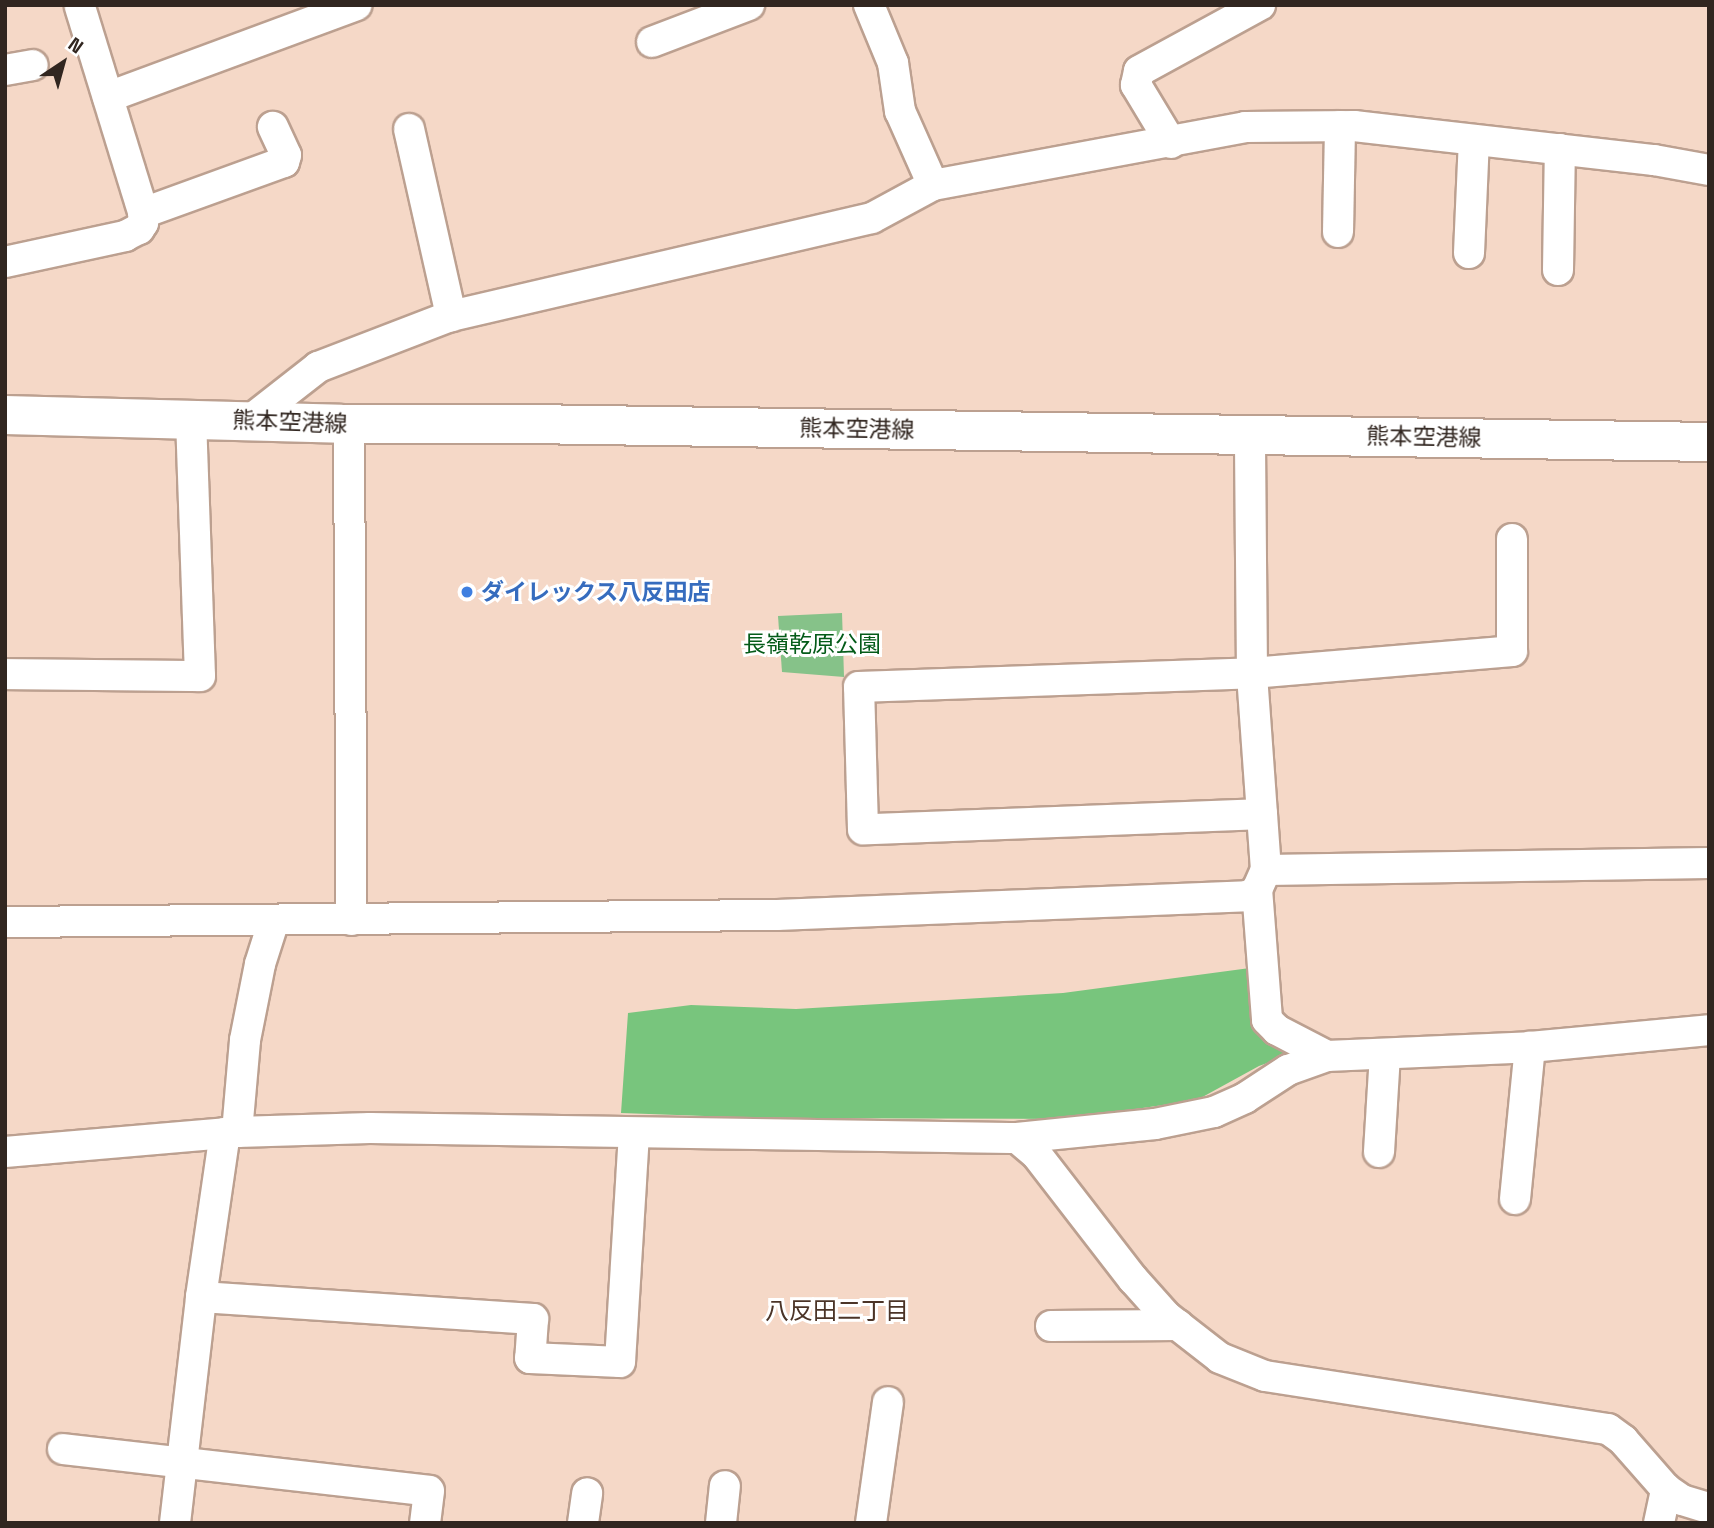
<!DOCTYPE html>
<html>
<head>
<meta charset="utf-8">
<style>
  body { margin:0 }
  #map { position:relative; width:1714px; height:1528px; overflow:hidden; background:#f5d8c7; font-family:"Space Grotesk","Noto Sans JP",sans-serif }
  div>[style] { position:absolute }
  .green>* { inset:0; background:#86c289 }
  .forest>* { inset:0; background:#78c57d }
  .roads { filter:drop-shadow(2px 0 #bca090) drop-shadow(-2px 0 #bca090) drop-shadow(0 2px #bca090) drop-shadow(0 -2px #bca090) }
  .minor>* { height:30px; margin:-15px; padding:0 15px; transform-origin:15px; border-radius:15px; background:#fff }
  .major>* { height:38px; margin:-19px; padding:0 19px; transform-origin:19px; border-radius:19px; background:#fff }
  .dots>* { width:19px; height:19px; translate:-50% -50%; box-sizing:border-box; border:4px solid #fff; border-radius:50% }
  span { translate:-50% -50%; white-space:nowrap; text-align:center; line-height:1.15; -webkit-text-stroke:6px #fff; paint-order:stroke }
  .street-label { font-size:23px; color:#312620 }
  .shop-label { font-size:23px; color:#366cbe; font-weight:700 }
  .left { translate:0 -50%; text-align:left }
  .park-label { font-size:23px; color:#045b19 }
  .neighbourhood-label { font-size:24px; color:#4b3427 }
  .frame { position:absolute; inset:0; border:7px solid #312620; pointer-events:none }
  .north { position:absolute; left:28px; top:28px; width:70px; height:70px; -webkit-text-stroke:5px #fff; paint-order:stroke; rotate:36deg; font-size:19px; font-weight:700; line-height:28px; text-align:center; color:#312620 }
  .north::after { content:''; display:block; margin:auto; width:24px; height:32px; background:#312620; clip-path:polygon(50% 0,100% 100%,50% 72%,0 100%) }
</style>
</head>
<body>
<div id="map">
  <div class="green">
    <i style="clip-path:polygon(842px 613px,844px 677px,782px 672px,778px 616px)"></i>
  </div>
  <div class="forest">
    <i style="clip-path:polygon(1250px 968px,1256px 1024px,1289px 1055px,1259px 1066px,1197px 1100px,1068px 1119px,760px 1118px,621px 1113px,628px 1013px,691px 1005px,796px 1009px,1063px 993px)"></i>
  </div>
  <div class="roads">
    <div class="minor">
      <i style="left:869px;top:5px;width:63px;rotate:67.5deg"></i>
      <i style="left:893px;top:63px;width:49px;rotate:81.7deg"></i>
      <i style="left:900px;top:111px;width:81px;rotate:66deg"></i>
      <i style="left:652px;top:42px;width:104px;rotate:-20.9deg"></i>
      <i style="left:5px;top:70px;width:28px;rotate:-10deg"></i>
      <i style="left:108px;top:97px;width:265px;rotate:-20.3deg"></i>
      <i style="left:409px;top:129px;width:192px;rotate:77.3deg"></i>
      <i style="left:1171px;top:143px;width:68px;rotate:-121.1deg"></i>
      <i style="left:1136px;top:85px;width:14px;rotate:-78deg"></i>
      <i style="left:1139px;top:71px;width:138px;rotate:-28.6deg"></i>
      <i style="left:143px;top:213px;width:150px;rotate:-19.9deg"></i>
      <i style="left:284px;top:162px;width:7px;rotate:-74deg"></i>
      <i style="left:286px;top:155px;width:31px;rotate:-115deg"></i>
      <i style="left:1338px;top:232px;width:106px;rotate:-88.9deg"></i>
      <i style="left:1469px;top:253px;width:113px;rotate:-87.5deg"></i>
      <i style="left:5px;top:262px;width:123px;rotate:-12.2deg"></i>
      <i style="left:125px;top:236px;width:16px;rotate:-27deg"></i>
      <i style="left:139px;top:229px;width:7px;rotate:-56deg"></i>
      <i style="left:143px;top:223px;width:8px;rotate:-83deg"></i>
      <i style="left:144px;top:215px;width:218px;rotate:-107.1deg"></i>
      <i style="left:1558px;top:270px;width:121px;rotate:-89.1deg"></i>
      <i style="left:249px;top:421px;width:88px;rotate:-38deg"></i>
      <i style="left:318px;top:367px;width:142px;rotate:-21deg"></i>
      <i style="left:451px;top:316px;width:432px;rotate:-13.1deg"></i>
      <i style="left:872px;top:218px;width:69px;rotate:-28.4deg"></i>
      <i style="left:933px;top:185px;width:317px;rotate:-10.5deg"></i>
      <i style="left:1245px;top:127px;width:109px;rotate:-0.5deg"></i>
      <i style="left:1354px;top:126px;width:302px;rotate:6.5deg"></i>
      <i style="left:1654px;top:160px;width:56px;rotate:10.3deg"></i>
      <i style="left:349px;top:424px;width:496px;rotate:89.7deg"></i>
      <i style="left:5px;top:674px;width:195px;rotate:0.6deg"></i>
      <i style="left:200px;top:676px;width:256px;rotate:-92deg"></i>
      <i style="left:1262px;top:814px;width:399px;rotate:177.8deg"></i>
      <i style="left:863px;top:829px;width:142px;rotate:-91.6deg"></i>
      <i style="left:859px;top:687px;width:393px;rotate:-2deg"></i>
      <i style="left:1252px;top:673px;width:261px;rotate:-4.8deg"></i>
      <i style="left:1512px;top:651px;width:112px;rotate:-90deg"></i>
      <i style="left:1266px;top:870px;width:443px;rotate:-0.9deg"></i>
      <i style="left:1257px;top:889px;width:131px;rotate:85.6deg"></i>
      <i style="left:1267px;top:1020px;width:14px;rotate:45deg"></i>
      <i style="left:1277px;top:1030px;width:56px;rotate:27.5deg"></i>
      <i style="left:5px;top:922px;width:772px;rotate:-0.52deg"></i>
      <i style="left:777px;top:915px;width:470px;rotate:-2.3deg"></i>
      <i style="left:1247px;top:896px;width:10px;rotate:-24deg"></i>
      <i style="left:1256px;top:892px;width:24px;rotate:-66deg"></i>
      <i style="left:1266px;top:870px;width:197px;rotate:-94.1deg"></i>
      <i style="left:1252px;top:673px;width:239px;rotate:-90.5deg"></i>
      <i style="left:237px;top:1132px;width:92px;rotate:-85deg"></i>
      <i style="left:245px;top:1040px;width:77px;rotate:-78.8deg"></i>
      <i style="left:260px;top:964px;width:46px;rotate:-72.3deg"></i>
      <i style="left:1017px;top:1138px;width:139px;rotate:-5.8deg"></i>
      <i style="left:1155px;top:1124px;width:60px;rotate:-11.5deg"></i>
      <i style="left:1214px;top:1112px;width:34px;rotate:-24deg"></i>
      <i style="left:1245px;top:1098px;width:51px;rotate:-33.1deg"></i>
      <i style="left:1288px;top:1070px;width:41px;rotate:-19.7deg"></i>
      <i style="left:1327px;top:1056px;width:203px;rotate:-2.5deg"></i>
      <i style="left:1530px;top:1047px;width:180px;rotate:-5.4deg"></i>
      <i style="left:5px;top:1152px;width:233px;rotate:-4.9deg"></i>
      <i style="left:237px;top:1132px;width:133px;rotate:-1.7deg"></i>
      <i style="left:370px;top:1128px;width:647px;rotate:0.89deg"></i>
      <i style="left:1017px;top:1138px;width:26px;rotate:40deg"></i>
      <i style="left:1037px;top:1155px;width:157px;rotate:52.3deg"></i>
      <i style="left:1133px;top:1279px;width:50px;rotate:48.3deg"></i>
      <i style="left:1166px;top:1316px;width:68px;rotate:37.9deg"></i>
      <i style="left:1220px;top:1358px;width:48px;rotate:21.8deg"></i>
      <i style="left:1265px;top:1376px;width:347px;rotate:8.8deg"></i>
      <i style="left:1608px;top:1429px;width:19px;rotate:36deg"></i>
      <i style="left:1623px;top:1440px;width:65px;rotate:48.7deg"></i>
      <i style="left:1666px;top:1489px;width:19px;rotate:35deg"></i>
      <i style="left:1682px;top:1500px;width:28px;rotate:17deg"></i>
      <i style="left:1379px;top:1152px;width:98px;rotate:-86.5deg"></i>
      <i style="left:1515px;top:1199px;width:153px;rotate:-84.4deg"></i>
      <i style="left:201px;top:1297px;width:333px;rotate:3.8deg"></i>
      <i style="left:533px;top:1319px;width:39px;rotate:94deg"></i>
      <i style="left:530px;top:1358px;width:90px;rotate:2.5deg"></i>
      <i style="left:620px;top:1362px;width:229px;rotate:-86.5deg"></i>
      <i style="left:1051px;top:1326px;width:127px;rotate:-0.5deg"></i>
      <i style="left:63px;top:1449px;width:368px;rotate:6.5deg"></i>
      <i style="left:429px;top:1491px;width:32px;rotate:97deg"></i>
      <i style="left:175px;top:1523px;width:227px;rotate:-83.4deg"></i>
      <i style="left:201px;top:1297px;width:166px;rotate:-81.7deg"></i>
      <i style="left:583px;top:1523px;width:30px;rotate:-82deg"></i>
      <i style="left:721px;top:1523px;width:37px;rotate:-84deg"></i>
      <i style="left:871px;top:1523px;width:122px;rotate:-82deg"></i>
      <i style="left:1659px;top:1523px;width:35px;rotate:-78deg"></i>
    </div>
    <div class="major">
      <i style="left:5px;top:415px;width:336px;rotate:1.5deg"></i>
      <i style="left:341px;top:424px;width:186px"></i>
      <i style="left:527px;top:424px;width:1182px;rotate:0.87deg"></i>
    </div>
  </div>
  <div class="dots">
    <i style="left:467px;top:592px;background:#3f7fe0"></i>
  </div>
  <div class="street-label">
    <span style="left:290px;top:422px;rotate:2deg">熊本空港線</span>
    <span style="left:857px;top:429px;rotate:1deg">熊本空港線</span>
    <span style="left:1424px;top:437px;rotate:1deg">熊本空港線</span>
  </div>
  <div class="shop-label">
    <span class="left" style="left:481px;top:592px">ダイレックス八反田店</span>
  </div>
  <div class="park-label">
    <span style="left:812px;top:644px">長嶺乾原公園</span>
  </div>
  <div class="neighbourhood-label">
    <span style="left:837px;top:1311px">八反田二丁目</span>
  </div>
  <div class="frame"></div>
  <div class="north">N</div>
</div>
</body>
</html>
